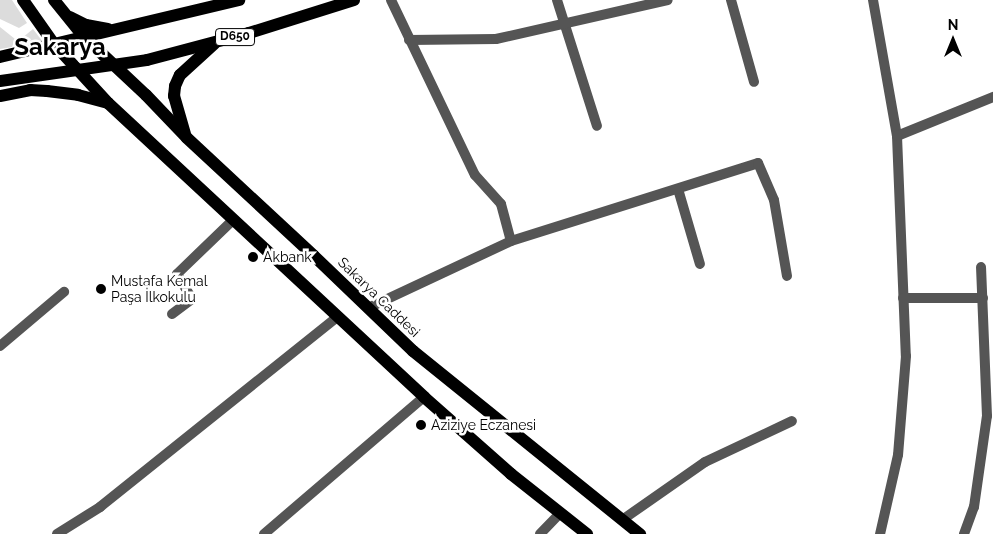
<!DOCTYPE html>
<html>
<head>
<meta charset="utf-8">
<style>
  body { margin:0 }
  #map { position:relative; width:993px; height:534px; overflow:hidden; background:#fff; font-family:Raleway,sans-serif }
  div>[style] { position:absolute }
  .green>* { inset:0; background:#dcdcdc }
  .street>* { height:10px; margin:-5px; padding:0 5px; transform-origin:5px; border-radius:5px; background:#555 }
  .primary>* { height:12px; margin:-6px; padding:0 6px; transform-origin:6px; border-radius:6px; background:#000 }
  .dots>* { width:14px; height:14px; translate:-50% -50%; box-sizing:border-box; border:2px solid #fff; border-radius:50% }
  span { translate:-50% -50%; white-space:nowrap; text-align:center; line-height:1.15; -webkit-text-stroke:5px #fff; paint-order:stroke }
  .shield-label span { padding:1px 4px; background:#fff; border:1px solid; border-radius:4px; -webkit-text-stroke-width:0 }
  .shield-label { font-size:12px; color:#000; font-weight:700 }
  .poi-label { font-size:14px; color:#000 }
  .left { translate:0 -50%; text-align:left }
  .street-label { font-size:14px; color:#000 }
  .town-label { font-size:24px; color:#000; font-weight:700 }
  .north { position:absolute; left:928px; top:15px; width:50px; height:50px; -webkit-text-stroke:4px #fff; paint-order:stroke; rotate:0deg; font-size:14px; font-weight:700; line-height:20px; text-align:center; color:#000 }
  .north::after { content:''; display:block; margin:auto; width:18px; height:22px; background:#000; clip-path:polygon(50% 0,100% 100%,50% 72%,0 100%) }
</style>
</head>
<body>
<div id="map">
  <div class="green">
    <i style="clip-path:polygon(0 0,12px 0,27px 23px,19px 28px,0 19px)"></i>
    <i style="clip-path:polygon(0 27px,15px 39px,12px 47px,0 49px)"></i>
    <i style="clip-path:polygon(33px 29px,43px 42px,25px 45px,22px 38px)"></i>
  </div>
  <div class="street">
    <i style="left:391px;top:0;width:194px;rotate:64.4deg"></i>
    <i style="left:475px;top:175px;width:39px;rotate:48deg"></i>
    <i style="left:501px;top:204px;width:38px;rotate:75deg"></i>
    <i style="left:557px;top:0;width:132px;rotate:72.4deg"></i>
    <i style="left:731px;top:0;width:85px;rotate:74.3deg"></i>
    <i style="left:873px;top:0;width:138px;rotate:80deg"></i>
    <i style="left:897px;top:136px;width:220px;rotate:87.7deg"></i>
    <i style="left:906px;top:356px;width:99px;rotate:94.6deg"></i>
    <i style="left:898px;top:455px;width:81px;rotate:102.8deg"></i>
    <i style="left:409px;top:40px;width:87px;rotate:-0.7deg"></i>
    <i style="left:496px;top:39px;width:176px;rotate:-12.8deg"></i>
    <i style="left:897px;top:136px;width:104px;rotate:-22.1deg"></i>
    <i style="left:678px;top:189px;width:78px;rotate:73.7deg"></i>
    <i style="left:903px;top:298px;width:80px"></i>
    <i style="left:368px;top:308px;width:158px;rotate:-25.1deg"></i>
    <i style="left:511px;top:241px;width:259px;rotate:-17.5deg"></i>
    <i style="left:758px;top:163px;width:40px;rotate:66.6deg"></i>
    <i style="left:774px;top:200px;width:77px;rotate:80.3deg"></i>
    <i style="left:172px;top:314px;width:25px;rotate:-37deg"></i>
    <i style="left:192px;top:299px;width:29px;rotate:-121deg"></i>
    <i style="left:177px;top:274px;width:78px;rotate:-44deg"></i>
    <i style="left:0;top:346px;width:84px;rotate:-40.2deg"></i>
    <i style="left:622px;top:520px;width:101px;rotate:-34.9deg"></i>
    <i style="left:705px;top:462px;width:96px;rotate:-25.2deg"></i>
    <i style="left:57px;top:534px;width:51px;rotate:-32.1deg"></i>
    <i style="left:100px;top:507px;width:305px;rotate:-38.7deg"></i>
    <i style="left:264px;top:534px;width:211px;rotate:-40.6deg"></i>
    <i style="left:540px;top:534px;width:29px;rotate:-46deg"></i>
    <i style="left:964px;top:534px;width:29px;rotate:-70deg"></i>
    <i style="left:974px;top:507px;width:92px;rotate:-81.9deg"></i>
    <i style="left:987px;top:416px;width:149px;rotate:-92.3deg"></i>
  </div>
  <div class="primary">
    <i style="left:23px;top:0;width:54px;rotate:54.8deg"></i>
    <i style="left:54px;top:44px;width:80px;rotate:47.5deg"></i>
    <i style="left:108px;top:103px;width:432px;rotate:42.9deg"></i>
    <i style="left:424px;top:397px;width:116px;rotate:41.5deg"></i>
    <i style="left:511px;top:474px;width:97px;rotate:38.3deg"></i>
    <i style="left:54px;top:0;width:46px;rotate:51.1deg"></i>
    <i style="left:83px;top:36px;width:86px;rotate:43.1deg"></i>
    <i style="left:146px;top:95px;width:59px;rotate:46.4deg"></i>
    <i style="left:187px;top:138px;width:173px;rotate:42.9deg"></i>
    <i style="left:314px;top:256px;width:137px;rotate:43.8deg"></i>
    <i style="left:413px;top:351px;width:292px;rotate:38.9deg"></i>
    <i style="left:70px;top:17px;width:18px;rotate:27deg"></i>
    <i style="left:86px;top:25px;width:22px;rotate:10deg"></i>
    <i style="left:0;top:57px;width:246px;rotate:-13.4deg"></i>
    <i style="left:0;top:81px;width:148px;rotate:-8.1deg"></i>
    <i style="left:147px;top:60px;width:106px;rotate:-14.8deg"></i>
    <i style="left:249px;top:33px;width:110px;rotate:-17.4deg"></i>
    <i style="left:0;top:96px;width:31px;rotate:-11deg"></i>
    <i style="left:30px;top:90px;width:17px;rotate:3deg"></i>
    <i style="left:47px;top:91px;width:31px;rotate:7deg"></i>
    <i style="left:78px;top:95px;width:31px;rotate:15deg"></i>
    <i style="left:185px;top:134px;width:40px;rotate:-106deg"></i>
    <i style="left:174px;top:96px;width:10px;rotate:-84deg"></i>
    <i style="left:175px;top:86px;width:12px;rotate:-66deg"></i>
    <i style="left:180px;top:75px;width:46px;rotate:-42.4deg"></i>
  </div>
  <div class="dots">
    <i style="left:253px;top:257px;background:#000"></i>
    <i style="left:101px;top:289px;background:#000"></i>
    <i style="left:421px;top:425px;background:#000"></i>
  </div>
  <div class="shield-label">
    <span style="left:235px;top:37px">D650</span>
  </div>
  <div class="poi-label">
    <span class="left" style="left:263px;top:257px">Akbank</span>
    <span class="left" style="left:111px;top:289px">Mustafa Kemal<br>Paşa İlkokulu</span>
    <span class="left" style="left:431px;top:425px">Aziziye Eczanesi</span>
  </div>
  <div class="street-label">
    <span style="left:379px;top:297px;rotate:44deg">Sakarya Caddesi</span>
  </div>
  <div class="town-label">
    <span style="left:60px;top:47px">Sakarya</span>
  </div>
  <div class="north">N</div>
</div>
</body>
</html>
